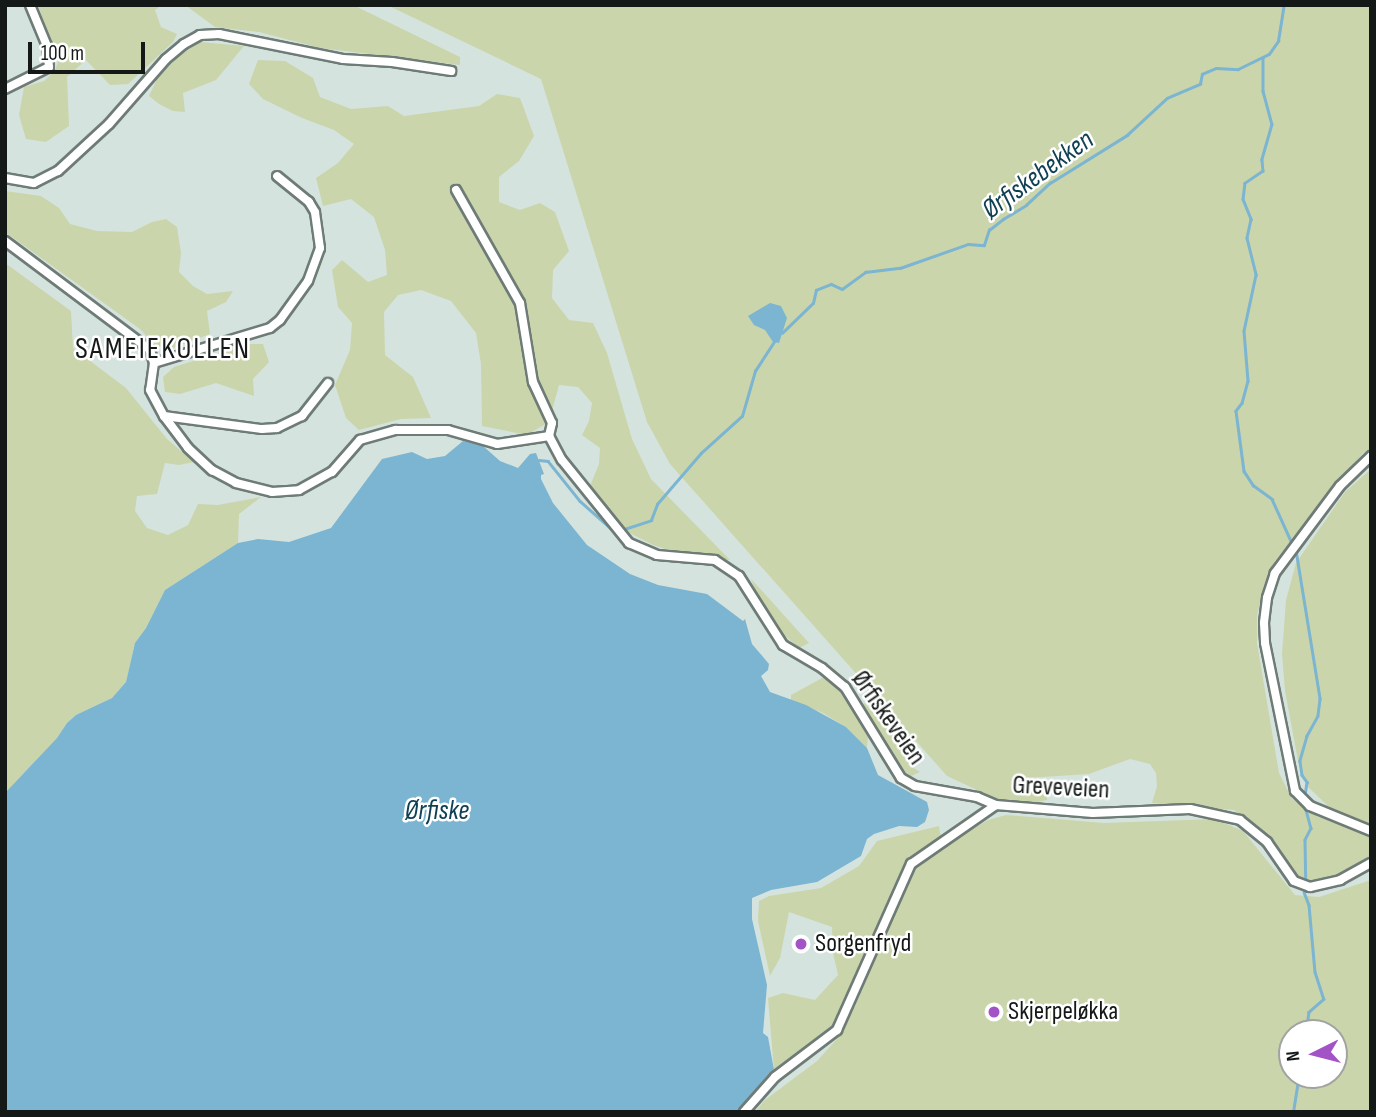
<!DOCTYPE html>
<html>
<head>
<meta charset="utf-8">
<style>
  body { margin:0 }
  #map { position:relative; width:1376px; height:1117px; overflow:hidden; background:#d5e3de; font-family:"Sofia Sans Condensed",sans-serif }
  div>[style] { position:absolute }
  .green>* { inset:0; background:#cbd5ab }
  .water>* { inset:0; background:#7bb5d1 }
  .stream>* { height:2.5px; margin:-1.25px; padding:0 1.25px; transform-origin:1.25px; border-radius:1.25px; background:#7bb5d1 }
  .roads { filter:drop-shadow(2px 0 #6e7b76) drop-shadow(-2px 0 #6e7b76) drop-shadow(0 2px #6e7b76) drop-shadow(0 -2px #6e7b76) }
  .minor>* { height:8px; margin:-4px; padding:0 4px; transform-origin:4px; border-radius:4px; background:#fff }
  .dots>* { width:19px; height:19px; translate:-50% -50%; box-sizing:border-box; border:4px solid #fff; border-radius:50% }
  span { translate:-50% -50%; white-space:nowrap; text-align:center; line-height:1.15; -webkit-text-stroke:5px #fff; paint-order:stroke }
  .street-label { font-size:26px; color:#141918 }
  .poi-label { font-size:26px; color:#141918 }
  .left { translate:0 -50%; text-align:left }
  .water-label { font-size:28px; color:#0f4054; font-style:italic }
  .quarter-label { font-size:30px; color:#141918; letter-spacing:2px }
  .frame { position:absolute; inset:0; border:7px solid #141918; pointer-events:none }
  .north { position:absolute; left:1278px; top:1019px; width:70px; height:70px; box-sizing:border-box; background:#fff; border:2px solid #a1a3a3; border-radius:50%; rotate:264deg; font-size:19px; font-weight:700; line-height:28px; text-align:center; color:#141918 }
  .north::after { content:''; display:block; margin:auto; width:24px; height:32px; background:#a254c6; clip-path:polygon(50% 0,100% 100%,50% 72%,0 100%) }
  .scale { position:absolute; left:28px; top:42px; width:117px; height:32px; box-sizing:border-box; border:4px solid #141918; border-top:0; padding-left:9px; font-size:21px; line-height:24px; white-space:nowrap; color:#141918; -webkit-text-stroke:5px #fff; paint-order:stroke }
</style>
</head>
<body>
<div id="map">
  <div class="green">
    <i style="clip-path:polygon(38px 5px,162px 5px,155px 10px,161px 27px,177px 34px,173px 42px,128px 84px,110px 85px,86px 60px,67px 77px,69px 126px,46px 142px,26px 139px,19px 115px,24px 87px,44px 81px,55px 70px,58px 62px)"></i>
    <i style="clip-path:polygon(185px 5px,353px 5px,460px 57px,460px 65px,320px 48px,259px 32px,215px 27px)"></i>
    <i style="clip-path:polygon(387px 5px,1371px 5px,1371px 450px,1363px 453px,1275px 561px,1264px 585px,1257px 616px,1257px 643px,1279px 773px,1292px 799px,1318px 817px,1371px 833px,1371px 855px,1330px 881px,1313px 883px,1300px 880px,1272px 842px,1234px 810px,1152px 803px,1157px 786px,1156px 773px,1150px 764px,1130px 759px,1089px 774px,1027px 778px,1025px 785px,1031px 790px,1047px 794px,1047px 800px,1036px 802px,1003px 802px,947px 776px,670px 464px,647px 422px,541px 79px)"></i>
    <i style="clip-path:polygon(200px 42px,244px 46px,216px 80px,183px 93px,185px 112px,173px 111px,159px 104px,149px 96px,158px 77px,179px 56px)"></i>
    <i style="clip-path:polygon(258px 60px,285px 61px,313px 78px,320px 97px,351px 109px,388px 106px,404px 116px,479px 106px,497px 94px,520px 98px,534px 136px,519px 161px,499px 177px,499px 202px,520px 210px,540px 203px,555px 212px,569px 251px,553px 270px,552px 298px,569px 320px,593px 323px,607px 353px,632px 439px,651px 479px,730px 560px,690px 557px,653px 545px,628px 532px,590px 486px,599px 464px,600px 448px,582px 435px,589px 421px,592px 403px,578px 387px,559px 385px,549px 422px,527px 435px,482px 426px,481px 364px,476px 333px,451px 301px,421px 290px,398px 295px,384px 312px,385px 355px,413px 377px,431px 418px,401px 419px,359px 430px,346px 418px,335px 385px,350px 350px,352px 323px,338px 307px,332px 270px,342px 260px,368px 282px,387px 275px,385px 250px,374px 217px,351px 199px,323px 206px,316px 178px,338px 163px,354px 144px,334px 130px,302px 118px,263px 99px,249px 84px)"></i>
    <i style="clip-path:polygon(5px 191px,41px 196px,59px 208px,70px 224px,97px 231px,132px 232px,152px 222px,166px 219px,177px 227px,181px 253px,179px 272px,193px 286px,207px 294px,233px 291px,226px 302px,207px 311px,210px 334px,173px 348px,156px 346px,140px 329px,5px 232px)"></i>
    <i style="clip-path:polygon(5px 263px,71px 311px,73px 348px,126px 388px,167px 439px,194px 462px,179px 465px,165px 463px,157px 494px,137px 496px,135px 511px,147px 528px,168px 535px,188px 525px,198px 504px,218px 505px,261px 497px,239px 514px,238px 543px,165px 590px,146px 628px,135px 643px,126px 682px,112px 698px,76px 715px,67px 723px,57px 738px,5px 793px)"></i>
    <i style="clip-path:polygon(248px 344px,263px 344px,269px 362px,253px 379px,254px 396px,216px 383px,180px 394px,165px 392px,163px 377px,174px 367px)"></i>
    <i style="clip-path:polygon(1371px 469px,1371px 826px,1329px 807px,1308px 787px,1299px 766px,1285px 691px,1282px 654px,1286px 600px,1296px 563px,1345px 492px)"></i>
    <i style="clip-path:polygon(751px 579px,764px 593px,809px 643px,799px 648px,775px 627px,760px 603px)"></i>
    <i style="clip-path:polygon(824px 677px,839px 689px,855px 713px,868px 736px,867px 748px,846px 727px,823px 713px,791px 700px,791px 695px)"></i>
    <i style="clip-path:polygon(865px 703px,905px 751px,909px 765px,920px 772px,911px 776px,900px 768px,860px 705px)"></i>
    <i style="clip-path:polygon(evenodd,1006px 815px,1104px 823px,1215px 819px,1243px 831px,1295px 895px,1319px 897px,1371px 880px,1371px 1112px,755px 1112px,765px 1100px,817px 1061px,837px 1039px,857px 1002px,915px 866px,970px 827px,969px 831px,988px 820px,1006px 815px,1292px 1033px,1334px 1033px,1334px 1075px,1292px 1075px,1292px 1033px)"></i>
    <i style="clip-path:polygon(939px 826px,941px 839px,903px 867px,838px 1021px,774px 1070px,768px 998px,783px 993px,815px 1000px,838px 975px,833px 953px,832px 927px,789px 912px,780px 958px,770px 976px,758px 921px,759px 901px,769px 896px,821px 888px,859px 866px,877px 841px)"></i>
  </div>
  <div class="water">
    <i style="clip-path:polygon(770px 303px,781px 306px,787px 318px,779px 343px,773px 342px,765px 330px,754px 325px,748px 316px)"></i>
    <i style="clip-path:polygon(463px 441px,483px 446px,500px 461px,518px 468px,530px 454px,536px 453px,544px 474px,541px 475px,541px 479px,553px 503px,587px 545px,630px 574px,658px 585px,707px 594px,743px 621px,745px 619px,752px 644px,769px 664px,768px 670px,761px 676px,770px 692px,806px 705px,846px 727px,867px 748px,878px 775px,927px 802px,929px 810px,925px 822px,917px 827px,899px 826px,874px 834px,867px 839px,861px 856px,817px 882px,771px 890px,752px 898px,752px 919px,767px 985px,763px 1033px,768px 1037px,774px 1070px,738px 1112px,5px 1112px,5px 793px,57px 738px,67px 723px,76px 715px,112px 698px,126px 682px,135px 643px,146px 628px,165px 590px,238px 543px,258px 539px,289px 542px,331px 528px,382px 459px,412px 452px,427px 459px,445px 456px)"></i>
  </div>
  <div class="stream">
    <i style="left:1263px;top:58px;width:33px;rotate:90deg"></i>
    <i style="left:1263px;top:91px;width:34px;rotate:75deg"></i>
    <i style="left:1272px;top:124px;width:37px;rotate:106deg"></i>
    <i style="left:1262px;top:160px;width:11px;rotate:85deg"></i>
    <i style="left:1263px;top:171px;width:22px;rotate:146deg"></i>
    <i style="left:1245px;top:183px;width:16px;rotate:97deg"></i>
    <i style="left:1243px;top:199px;width:22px;rotate:68deg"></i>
    <i style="left:1251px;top:219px;width:19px;rotate:102deg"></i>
    <i style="left:1247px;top:238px;width:38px;rotate:76deg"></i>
    <i style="left:1256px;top:275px;width:57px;rotate:102.1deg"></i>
    <i style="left:1244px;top:331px;width:50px;rotate:85.4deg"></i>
    <i style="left:1248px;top:381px;width:23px;rotate:105deg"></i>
    <i style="left:1242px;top:403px;width:10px;rotate:127deg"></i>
    <i style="left:1236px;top:411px;width:61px;rotate:82.4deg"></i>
    <i style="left:1244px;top:471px;width:17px;rotate:57deg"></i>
    <i style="left:1253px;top:485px;width:24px;rotate:36deg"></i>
    <i style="left:1272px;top:499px;width:46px;rotate:65.7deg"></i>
    <i style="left:782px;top:333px;width:43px;rotate:-44.1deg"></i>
    <i style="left:813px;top:303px;width:13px;rotate:-77deg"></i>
    <i style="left:816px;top:290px;width:16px;rotate:-22deg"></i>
    <i style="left:831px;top:284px;width:12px;rotate:24deg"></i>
    <i style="left:842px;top:289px;width:29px;rotate:-36deg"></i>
    <i style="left:865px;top:272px;width:35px;rotate:-7deg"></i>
    <i style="left:900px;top:268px;width:72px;rotate:-19.4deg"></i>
    <i style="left:968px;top:244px;width:16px;rotate:4deg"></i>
    <i style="left:984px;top:245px;width:16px;rotate:-72deg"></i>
    <i style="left:989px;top:230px;width:18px;rotate:-38deg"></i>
    <i style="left:1003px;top:219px;width:27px;rotate:-31deg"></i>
    <i style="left:1026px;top:205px;width:33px;rotate:-43deg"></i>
    <i style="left:1050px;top:183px;width:91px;rotate:-31.9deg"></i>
    <i style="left:1127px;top:135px;width:54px;rotate:-42.8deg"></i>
    <i style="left:1167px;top:98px;width:36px;rotate:-23deg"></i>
    <i style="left:1200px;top:84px;width:10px;rotate:-79deg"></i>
    <i style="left:1202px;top:74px;width:15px;rotate:-23deg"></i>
    <i style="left:1216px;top:68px;width:22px;rotate:3deg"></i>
    <i style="left:1238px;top:69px;width:34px;rotate:-26deg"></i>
    <i style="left:1269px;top:54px;width:16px;rotate:-55deg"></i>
    <i style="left:1278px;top:41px;width:36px;rotate:-81deg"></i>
    <i style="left:539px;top:460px;width:9px;rotate:6deg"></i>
    <i style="left:548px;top:461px;width:51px;rotate:51.3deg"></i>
    <i style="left:580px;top:501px;width:47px;rotate:41.5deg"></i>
    <i style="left:615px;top:532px;width:38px;rotate:-18deg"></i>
    <i style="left:651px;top:520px;width:17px;rotate:-69deg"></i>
    <i style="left:657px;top:504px;width:67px;rotate:-49.2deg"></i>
    <i style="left:701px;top:453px;width:55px;rotate:-42.1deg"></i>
    <i style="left:742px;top:416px;width:47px;rotate:-73.9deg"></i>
    <i style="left:755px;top:371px;width:37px;rotate:-57deg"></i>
    <i style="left:1296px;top:550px;width:151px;rotate:80.8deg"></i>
    <i style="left:1320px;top:699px;width:17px;rotate:97deg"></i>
    <i style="left:1318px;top:716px;width:23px;rotate:119deg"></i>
    <i style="left:1307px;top:736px;width:26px;rotate:106deg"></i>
    <i style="left:1300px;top:761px;width:14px;rotate:82deg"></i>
    <i style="left:1302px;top:775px;width:9px;rotate:54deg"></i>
    <i style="left:1307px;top:782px;width:15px;rotate:98deg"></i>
    <i style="left:1305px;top:806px;width:23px;rotate:75deg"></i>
    <i style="left:1311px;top:828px;width:13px;rotate:117deg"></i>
    <i style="left:1305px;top:840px;width:39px;rotate:89deg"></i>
    <i style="left:1304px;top:892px;width:14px;rotate:69deg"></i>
    <i style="left:1309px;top:905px;width:67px;rotate:84.9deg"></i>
    <i style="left:1315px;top:972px;width:28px;rotate:72deg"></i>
    <i style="left:1324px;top:999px;width:20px;rotate:139deg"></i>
    <i style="left:1309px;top:1012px;width:21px;rotate:98deg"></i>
    <i style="left:1293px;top:1112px;width:37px;rotate:-81deg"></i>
  </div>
  <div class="roads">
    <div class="minor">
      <i style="left:5px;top:89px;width:49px;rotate:-26.6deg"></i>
      <i style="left:49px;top:67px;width:21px;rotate:-95deg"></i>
      <i style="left:47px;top:46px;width:44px;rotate:-112.5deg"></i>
      <i style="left:5px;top:178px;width:29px;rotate:10deg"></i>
      <i style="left:34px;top:183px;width:27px;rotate:-27deg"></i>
      <i style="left:58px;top:171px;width:69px;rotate:-42.7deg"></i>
      <i style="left:109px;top:124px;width:86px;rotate:-48.8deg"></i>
      <i style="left:166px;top:59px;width:23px;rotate:-40deg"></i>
      <i style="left:184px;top:44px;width:18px;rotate:-29deg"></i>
      <i style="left:200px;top:35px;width:19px;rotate:-3deg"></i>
      <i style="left:219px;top:34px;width:126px;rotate:11.4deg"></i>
      <i style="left:343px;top:59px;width:49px;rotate:3.5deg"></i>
      <i style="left:392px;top:62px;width:60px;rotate:8.7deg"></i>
      <i style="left:456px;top:190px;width:130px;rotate:60.5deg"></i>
      <i style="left:520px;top:303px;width:80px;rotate:80.7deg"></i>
      <i style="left:533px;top:382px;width:45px;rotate:65.1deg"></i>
      <i style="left:552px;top:423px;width:13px;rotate:103deg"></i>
      <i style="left:5px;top:241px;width:181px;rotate:36.9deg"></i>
      <i style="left:150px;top:350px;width:14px;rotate:73deg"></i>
      <i style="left:154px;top:363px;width:27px;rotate:98deg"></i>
      <i style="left:150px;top:390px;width:30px;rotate:62deg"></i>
      <i style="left:164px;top:416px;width:40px;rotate:53deg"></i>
      <i style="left:188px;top:448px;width:33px;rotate:43deg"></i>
      <i style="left:212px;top:470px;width:27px;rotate:28deg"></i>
      <i style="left:236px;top:483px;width:37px;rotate:14deg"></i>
      <i style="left:272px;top:492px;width:27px;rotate:-4deg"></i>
      <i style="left:299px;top:490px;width:38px;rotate:-29deg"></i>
      <i style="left:332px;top:472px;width:43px;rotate:-48.8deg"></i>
      <i style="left:360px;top:440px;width:37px;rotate:-16deg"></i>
      <i style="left:396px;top:430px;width:52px"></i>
      <i style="left:448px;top:430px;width:51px;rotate:15.9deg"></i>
      <i style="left:497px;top:444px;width:53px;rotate:-8.7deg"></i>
      <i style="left:549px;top:436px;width:27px;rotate:62deg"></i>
      <i style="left:562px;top:460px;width:107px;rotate:51.1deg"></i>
      <i style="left:629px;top:543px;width:30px;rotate:23deg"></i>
      <i style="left:657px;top:555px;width:58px;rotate:4.9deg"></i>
      <i style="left:715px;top:560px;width:29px;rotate:34deg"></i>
      <i style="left:739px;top:576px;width:82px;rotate:57.5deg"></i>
      <i style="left:783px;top:645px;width:45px;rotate:30.5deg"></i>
      <i style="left:822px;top:668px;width:30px;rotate:40deg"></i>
      <i style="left:845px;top:687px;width:107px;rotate:58.4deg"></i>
      <i style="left:901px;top:778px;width:16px;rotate:30deg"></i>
      <i style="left:915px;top:786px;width:63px;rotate:10.1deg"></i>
      <i style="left:977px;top:797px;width:21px;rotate:23deg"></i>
      <i style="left:154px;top:363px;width:121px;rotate:-16.8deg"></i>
      <i style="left:270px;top:328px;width:13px;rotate:-39deg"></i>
      <i style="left:280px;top:320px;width:48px;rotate:-54.3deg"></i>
      <i style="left:308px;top:281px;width:35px;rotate:-70deg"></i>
      <i style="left:320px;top:248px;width:36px;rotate:-98deg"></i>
      <i style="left:315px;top:212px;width:12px;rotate:-121deg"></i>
      <i style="left:309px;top:202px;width:41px;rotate:-140.9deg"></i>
      <i style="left:164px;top:416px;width:99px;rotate:7.6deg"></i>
      <i style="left:262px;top:429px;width:15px;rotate:-4deg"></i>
      <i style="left:277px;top:428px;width:28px;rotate:-26deg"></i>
      <i style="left:302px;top:416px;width:42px;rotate:-51.8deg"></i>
      <i style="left:1371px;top:456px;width:43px;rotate:135.9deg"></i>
      <i style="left:1340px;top:486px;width:109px;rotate:126.8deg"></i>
      <i style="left:1275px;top:573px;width:26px;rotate:108deg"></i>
      <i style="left:1267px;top:598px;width:25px;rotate:97deg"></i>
      <i style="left:1264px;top:623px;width:20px;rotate:87deg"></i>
      <i style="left:1265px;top:643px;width:151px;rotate:78.5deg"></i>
      <i style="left:1295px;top:791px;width:21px;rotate:45deg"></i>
      <i style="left:1310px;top:806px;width:66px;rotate:22.3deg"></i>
      <i style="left:744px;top:1112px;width:47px;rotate:-48.5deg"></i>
      <i style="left:775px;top:1077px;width:78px;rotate:-37.2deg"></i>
      <i style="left:837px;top:1030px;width:182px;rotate:-66deg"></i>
      <i style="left:911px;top:864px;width:103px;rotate:-34.8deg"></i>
      <i style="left:996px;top:805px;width:97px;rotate:4.7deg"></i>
      <i style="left:1093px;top:813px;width:97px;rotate:-2.4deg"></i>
      <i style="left:1190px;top:809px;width:51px;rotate:12.4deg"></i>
      <i style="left:1240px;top:820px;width:35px;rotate:39deg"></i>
      <i style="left:1267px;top:842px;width:47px;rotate:55.3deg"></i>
      <i style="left:1294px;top:881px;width:17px;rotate:21deg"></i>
      <i style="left:1310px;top:887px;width:31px;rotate:-13deg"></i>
      <i style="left:1340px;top:880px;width:35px;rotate:-29deg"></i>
    </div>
  </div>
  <div class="dots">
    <i style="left:801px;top:944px;background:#a254c6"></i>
    <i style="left:994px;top:1012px;background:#a254c6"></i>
  </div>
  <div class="street-label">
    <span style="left:888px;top:718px;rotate:55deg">Ørfiskeveien</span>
    <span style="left:1061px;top:788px;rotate:3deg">Greveveien</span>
  </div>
  <div class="poi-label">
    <span class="left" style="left:815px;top:944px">Sorgenfryd</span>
    <span class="left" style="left:1008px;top:1012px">Skjerpeløkka</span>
  </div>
  <div class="water-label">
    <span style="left:1038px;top:175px;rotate:-36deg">Ørfiskebekken</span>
    <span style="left:437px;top:811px">Ørfiske</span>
  </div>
  <div class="quarter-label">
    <span style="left:163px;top:349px">SAMEIEKOLLEN</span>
  </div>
  <div class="frame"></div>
  <div class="north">N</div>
  <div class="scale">100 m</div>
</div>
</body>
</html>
